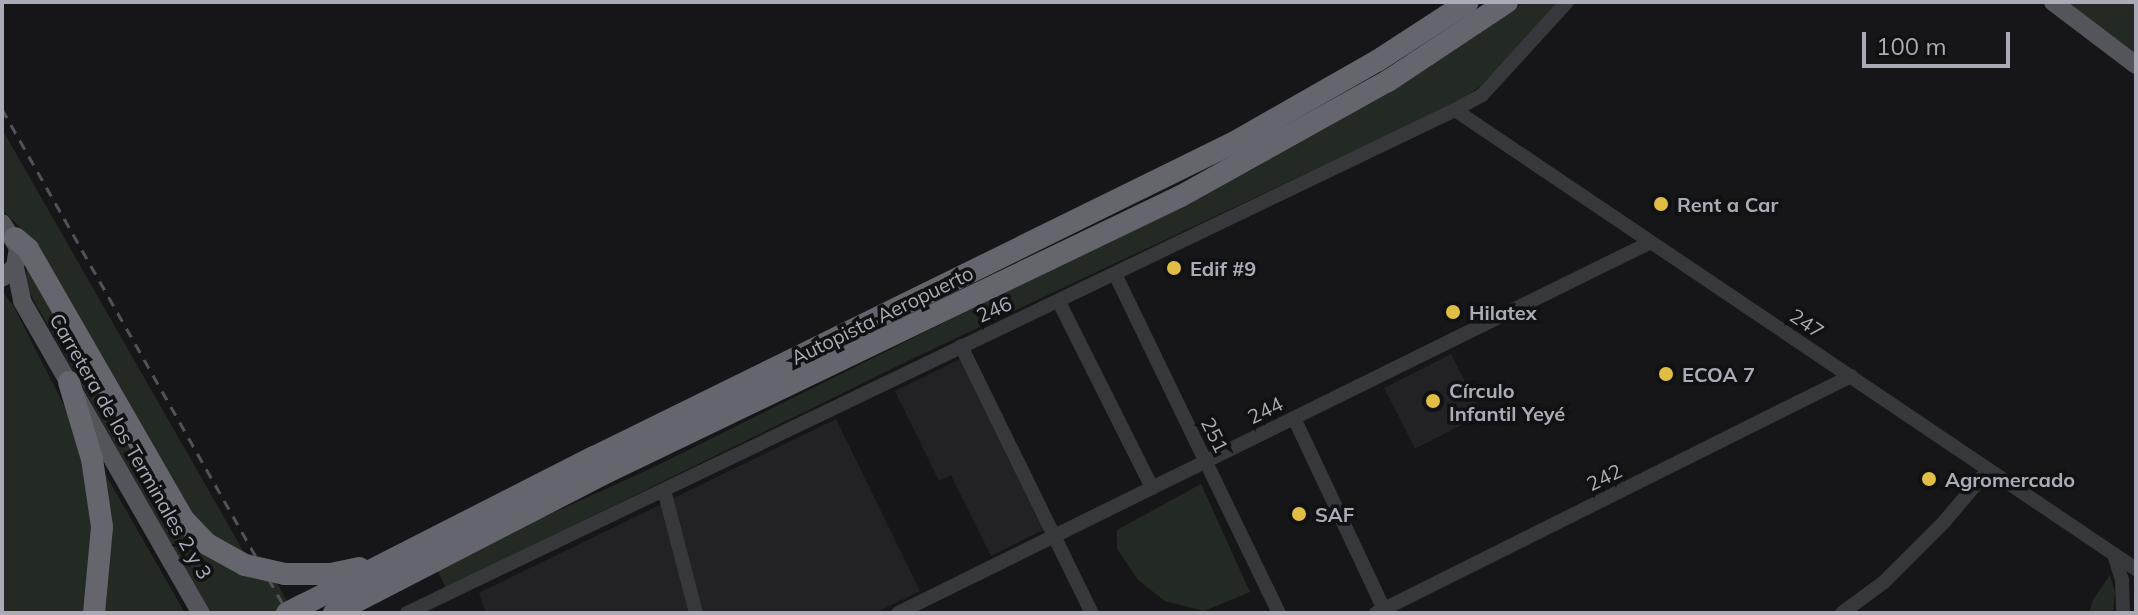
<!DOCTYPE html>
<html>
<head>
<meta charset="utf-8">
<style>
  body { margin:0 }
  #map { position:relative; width:2138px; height:615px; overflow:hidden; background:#161618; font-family:Mulish,sans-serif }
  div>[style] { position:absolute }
  .built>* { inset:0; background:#222225; transform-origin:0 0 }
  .green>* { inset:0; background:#232a24 }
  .minor>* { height:14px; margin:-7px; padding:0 7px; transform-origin:7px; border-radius:7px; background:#37383c }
  .major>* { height:18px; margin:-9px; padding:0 9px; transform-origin:9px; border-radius:9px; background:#54545b }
  .highway>* { height:22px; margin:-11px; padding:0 11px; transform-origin:11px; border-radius:11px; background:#64656d }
  .rail>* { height:3px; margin-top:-1.5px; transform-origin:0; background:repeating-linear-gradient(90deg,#515157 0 10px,transparent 0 18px) }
  .highway-bridge>* { height:22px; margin:-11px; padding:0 11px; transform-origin:11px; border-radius:11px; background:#64656d }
  .dots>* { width:22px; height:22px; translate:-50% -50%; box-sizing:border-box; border:4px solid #111113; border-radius:50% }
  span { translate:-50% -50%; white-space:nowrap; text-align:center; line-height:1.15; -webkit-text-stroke:7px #111113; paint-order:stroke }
  .poi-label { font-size:20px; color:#a9acb6; font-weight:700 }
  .left { translate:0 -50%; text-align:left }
  .street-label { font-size:20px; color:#a9acb6 }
  .frame { position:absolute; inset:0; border:4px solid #a9acb6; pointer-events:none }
  .scale { position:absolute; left:1862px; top:32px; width:148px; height:36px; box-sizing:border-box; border:4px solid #a9acb6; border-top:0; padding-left:10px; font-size:24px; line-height:28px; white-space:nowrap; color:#a9acb6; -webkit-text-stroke:6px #111113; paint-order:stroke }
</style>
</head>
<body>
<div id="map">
  <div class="built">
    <i style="left:1451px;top:354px;width:68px;height:75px;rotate:63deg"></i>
    <i style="clip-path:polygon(960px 359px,1043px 530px,991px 556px,951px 475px,939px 481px,895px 391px)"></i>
    <i style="clip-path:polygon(836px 419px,920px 591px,875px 613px,486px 613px,479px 593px)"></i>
  </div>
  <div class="green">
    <i style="clip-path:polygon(1524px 2px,1560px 2px,1480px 86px,1458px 102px,918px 356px,446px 588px,435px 566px,650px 469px,1253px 169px,1474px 37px)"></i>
    <i style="clip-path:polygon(2053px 2px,2136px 2px,2136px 65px)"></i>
    <i style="clip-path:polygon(2px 129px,245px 554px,222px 546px,181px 505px,19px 226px,2px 210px)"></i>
    <i style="clip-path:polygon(27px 265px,154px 489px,244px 573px,277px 583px,293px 613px,210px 613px,33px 299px,26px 285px)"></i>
    <i style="clip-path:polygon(2px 291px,13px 305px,77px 431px,95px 522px,86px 613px,2px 613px)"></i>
    <i style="clip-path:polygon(103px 474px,106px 475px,185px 613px,100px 613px)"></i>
    <i style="clip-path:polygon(1201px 484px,1250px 592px,1204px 611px,1165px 601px,1138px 580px,1117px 549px,1117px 530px)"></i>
    <i style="clip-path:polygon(2110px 575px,2115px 592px,2113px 613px,2089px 613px,2093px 600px)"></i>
  </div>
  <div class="minor">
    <i style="left:1455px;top:110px;width:821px;rotate:33.98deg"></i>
    <i style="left:1115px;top:274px;width:377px;rotate:64.2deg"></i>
    <i style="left:1059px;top:302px;width:208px;rotate:63.4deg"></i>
    <i style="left:961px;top:346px;width:297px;rotate:63.9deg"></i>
    <i style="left:1294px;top:418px;width:211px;rotate:64.8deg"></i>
    <i style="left:664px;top:490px;width:127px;rotate:75.4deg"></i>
    <i style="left:2114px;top:554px;width:27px;rotate:73deg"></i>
    <i style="left:2122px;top:580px;width:33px;rotate:88deg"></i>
    <i style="left:407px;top:613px;width:1162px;rotate:-25.64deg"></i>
    <i style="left:1455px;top:110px;width:31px;rotate:-29deg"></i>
    <i style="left:1482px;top:95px;width:126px;rotate:-47.6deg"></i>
    <i style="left:898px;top:613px;width:839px;rotate:-26.23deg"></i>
    <i style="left:1376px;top:613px;width:531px;rotate:-26.52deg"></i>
    <i style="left:1842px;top:613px;width:52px;rotate:-36.4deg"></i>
    <i style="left:1884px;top:582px;width:85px;rotate:-45deg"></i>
    <i style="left:1944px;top:522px;width:68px;rotate:-49.8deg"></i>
  </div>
  <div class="major">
    <i style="left:2053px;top:2px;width:104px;rotate:37.2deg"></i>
    <i style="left:2px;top:223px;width:30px;rotate:57deg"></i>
    <i style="left:18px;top:248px;width:19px;rotate:99deg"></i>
    <i style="left:15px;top:267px;width:17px;rotate:140deg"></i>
    <i style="left:15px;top:267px;width:35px;rotate:78deg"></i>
    <i style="left:22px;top:301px;width:360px;rotate:60.2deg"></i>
  </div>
  <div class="highway">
    <i style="left:15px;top:238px;width:17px;rotate:40deg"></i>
    <i style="left:28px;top:249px;width:311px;rotate:60.1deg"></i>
    <i style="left:183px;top:519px;width:35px;rotate:46deg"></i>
    <i style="left:207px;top:544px;width:43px;rotate:28.9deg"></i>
    <i style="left:69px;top:382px;width:80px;rotate:73.4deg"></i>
    <i style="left:92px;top:459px;width:69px;rotate:81.6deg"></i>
    <i style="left:102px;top:527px;width:86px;rotate:95.3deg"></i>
    <i style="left:285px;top:574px;width:46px"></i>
    <i style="left:331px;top:574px;width:29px;rotate:-12deg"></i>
    <i style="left:303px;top:605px;width:326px;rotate:-27deg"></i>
    <i style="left:594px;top:457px;width:712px;rotate:-26.17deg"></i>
    <i style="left:1233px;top:143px;width:166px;rotate:-29.7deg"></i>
    <i style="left:1377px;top:61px;width:108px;rotate:-33deg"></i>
    <i style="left:334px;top:613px;width:303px;rotate:-27.3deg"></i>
    <i style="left:603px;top:474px;width:641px;rotate:-25.69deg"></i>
    <i style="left:1181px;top:196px;width:237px;rotate:-29.1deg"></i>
    <i style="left:1388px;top:81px;width:143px;rotate:-33.6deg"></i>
  </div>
  <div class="rail">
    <i style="left:2px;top:109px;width:579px;rotate:60.43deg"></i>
  </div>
  <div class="highway-bridge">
    <i style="left:245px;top:565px;width:41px;rotate:12.7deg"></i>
    <i style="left:287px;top:613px;width:18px;rotate:-27deg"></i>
  </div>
  <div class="dots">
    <i style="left:1661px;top:204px;background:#e0be46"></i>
    <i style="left:1174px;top:268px;background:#e0be46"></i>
    <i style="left:1453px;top:312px;background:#e0be46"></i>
    <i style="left:1666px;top:374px;background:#e0be46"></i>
    <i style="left:1433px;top:401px;background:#e0be46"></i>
    <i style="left:1929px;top:479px;background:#e0be46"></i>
    <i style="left:1299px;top:514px;background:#e0be46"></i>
  </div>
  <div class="poi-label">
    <span class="left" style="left:1677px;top:204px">Rent a Car</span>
    <span class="left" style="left:1190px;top:268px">Edif #9</span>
    <span class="left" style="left:1469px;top:312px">Hilatex</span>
    <span class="left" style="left:1682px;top:374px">ECOA 7</span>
    <span class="left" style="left:1449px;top:402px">Círculo<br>Infantil Yeyé</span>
    <span class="left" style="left:1945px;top:479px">Agromercado</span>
    <span class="left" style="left:1315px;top:514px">SAF</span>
  </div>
  <div class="street-label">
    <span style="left:994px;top:309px;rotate:-24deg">246</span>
    <span style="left:882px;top:315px;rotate:-26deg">Autopista Aeropuerto</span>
    <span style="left:1807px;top:323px;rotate:34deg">247</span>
    <span style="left:1265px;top:410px;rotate:-26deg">244</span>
    <span style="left:1215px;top:435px;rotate:64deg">251</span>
    <span style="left:131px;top:446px;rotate:60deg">Carretera de los Terminales 2 y 3</span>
    <span style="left:1604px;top:477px;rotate:-26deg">242</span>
  </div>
  <div class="frame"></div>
  <div class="scale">100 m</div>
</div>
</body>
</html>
